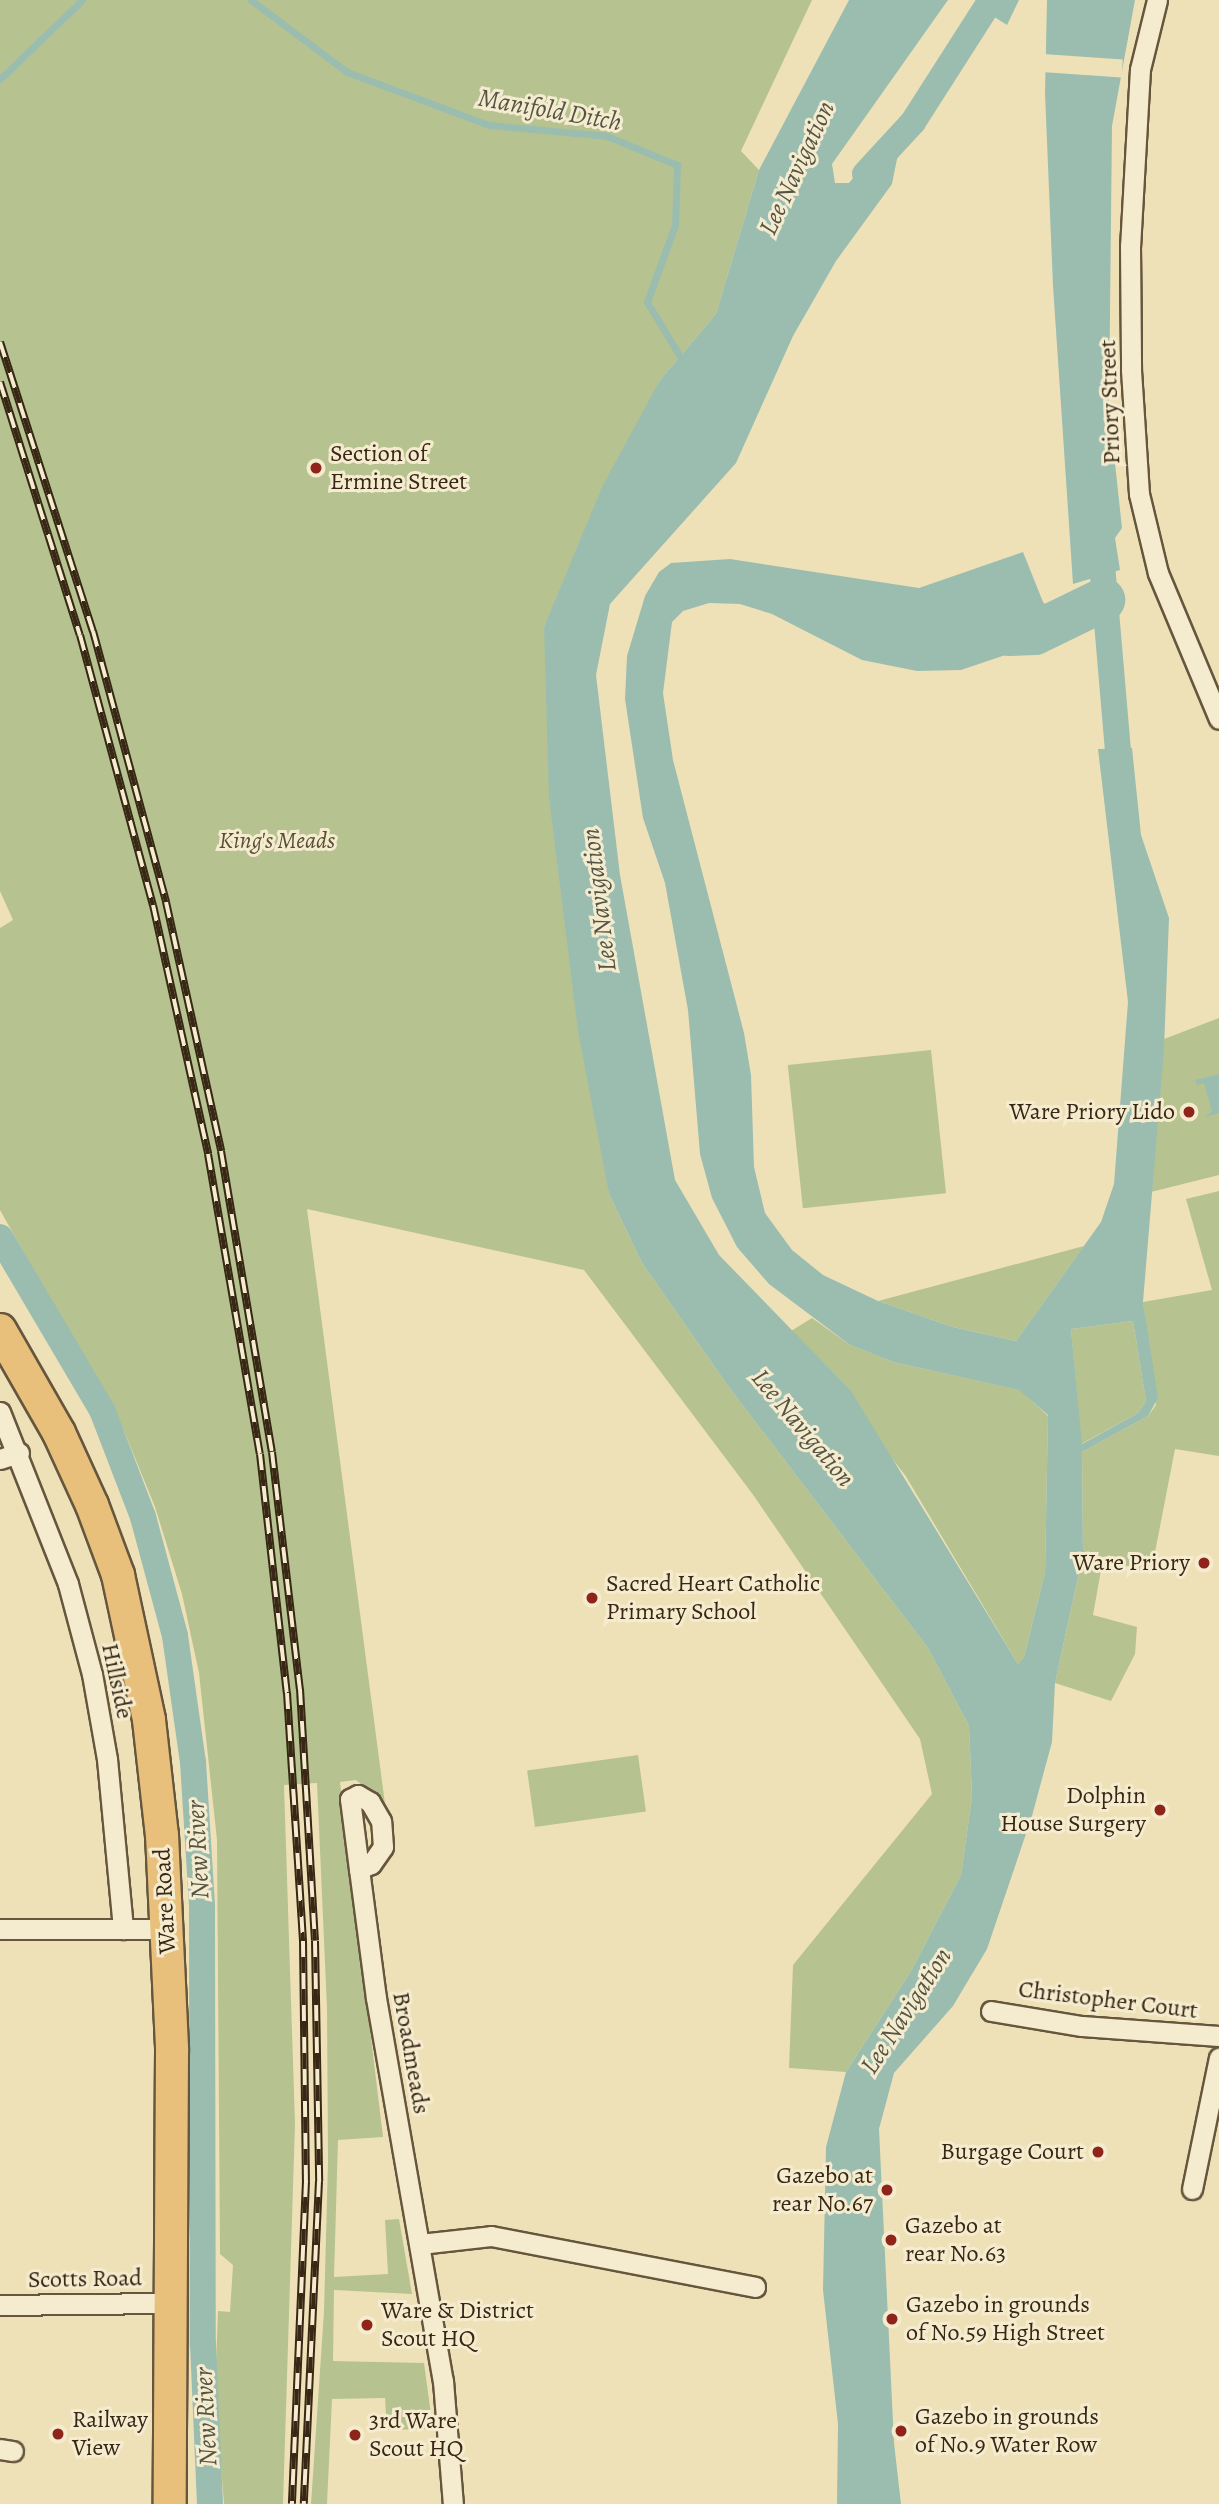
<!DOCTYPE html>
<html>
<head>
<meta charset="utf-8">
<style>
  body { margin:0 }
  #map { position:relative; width:1219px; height:2504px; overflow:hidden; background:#efe1b7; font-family:Alegreya,serif }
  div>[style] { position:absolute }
  .green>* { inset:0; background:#b6c390; transform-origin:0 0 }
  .water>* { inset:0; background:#9abdb0 }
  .pier>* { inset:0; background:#efe1b7; transform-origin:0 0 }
  .stream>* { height:7px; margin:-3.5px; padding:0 3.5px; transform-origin:3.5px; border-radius:3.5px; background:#9abdb0 }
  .canal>* { height:26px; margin:-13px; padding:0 13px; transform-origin:13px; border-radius:13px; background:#9abdb0 }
  .river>* { height:44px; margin:-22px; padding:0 22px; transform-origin:22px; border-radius:22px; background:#9abdb0 }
  .roads { filter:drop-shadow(2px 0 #65563d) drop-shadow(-2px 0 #65563d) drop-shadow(0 2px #65563d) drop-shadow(0 -2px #65563d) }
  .minor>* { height:19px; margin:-9.5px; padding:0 9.5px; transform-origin:9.5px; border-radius:9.5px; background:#f5ecd0 }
  .primary>* { height:32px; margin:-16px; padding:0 16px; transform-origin:16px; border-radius:16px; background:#e8c07c }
  .rail>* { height:8px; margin-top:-4px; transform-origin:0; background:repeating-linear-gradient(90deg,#f5ecd0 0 16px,#372714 0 32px); box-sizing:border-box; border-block:2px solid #372714 }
  .dots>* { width:19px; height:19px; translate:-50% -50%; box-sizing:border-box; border:4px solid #f5ecd0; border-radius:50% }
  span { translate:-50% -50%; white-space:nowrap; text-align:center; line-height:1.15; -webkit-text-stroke:6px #f5ecd0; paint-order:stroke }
  .street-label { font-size:24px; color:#372714 }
  .poi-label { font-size:24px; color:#372714 }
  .left { translate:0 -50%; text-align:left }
  .right { translate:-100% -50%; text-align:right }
  .park-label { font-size:24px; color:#574e33; font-style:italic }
  .water-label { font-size:26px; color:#555443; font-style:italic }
</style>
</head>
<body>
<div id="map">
  <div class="green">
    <i style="clip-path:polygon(0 0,812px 0,741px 151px,759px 170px,716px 314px,660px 380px,544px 627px,609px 1194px,642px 1263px,728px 1386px,928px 1648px,969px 1726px,972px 1797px,961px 1875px,911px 1971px,846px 2072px,789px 2068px,793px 1965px,932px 1794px,920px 1739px,754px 1496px,584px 1270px,307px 1209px,385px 1804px,356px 1780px,340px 1782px,383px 2137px,338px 2140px,334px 2277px,388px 2274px,385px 2220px,399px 2219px,412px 2294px,334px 2290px,333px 2361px,424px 2363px,433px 2429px,387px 2430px,385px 2398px,332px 2399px,327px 2504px,311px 2504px,324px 2311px,328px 2161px,327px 2008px,317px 1783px,284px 1785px,295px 2124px,283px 2504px,224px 2504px,215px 2392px,218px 2311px,230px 2312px,233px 2265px,220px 2254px,217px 1840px,199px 1673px,182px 1594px,155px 1507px,124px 1431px,0 1210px,0 928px,13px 920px,0 891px)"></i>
    <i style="clip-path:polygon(1219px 1018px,1219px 1175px,1151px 1192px,1164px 1039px)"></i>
    <i style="left:931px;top:1050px;width:144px;height:144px;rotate:84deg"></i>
    <i style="clip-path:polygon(1219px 1191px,1219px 1456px,1175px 1449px,1151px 1573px,1103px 1559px,1093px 1615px,1137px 1627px,1135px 1654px,1111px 1701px,1055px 1683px,1083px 1554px,1082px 1452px,1148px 1416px,1156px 1405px,1143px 1302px,1212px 1290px,1186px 1199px)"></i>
    <i style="clip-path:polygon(1084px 1246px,1016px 1341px,953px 1327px,878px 1301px)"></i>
    <i style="clip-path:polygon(812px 1318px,850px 1345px,893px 1362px,1020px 1390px,1048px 1416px,1045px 1572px,1024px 1657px,1018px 1664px,905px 1475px,791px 1331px)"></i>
    <i style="clip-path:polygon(1133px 1321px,1146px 1401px,1138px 1413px,1081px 1444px,1071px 1329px)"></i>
    <i style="left:638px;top:1755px;width:57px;height:112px;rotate:82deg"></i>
  </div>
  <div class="water">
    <i style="clip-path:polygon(evenodd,849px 0,948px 0,832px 164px,835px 183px,849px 183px,883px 143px,898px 154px,892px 184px,836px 261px,793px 336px,736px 463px,610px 604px,596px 675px,620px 875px,675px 1180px,719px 1255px,851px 1391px,1018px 1664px,1024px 1657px,1045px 1572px,1048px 1415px,1019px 1390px,893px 1362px,850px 1345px,769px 1284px,737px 1247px,712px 1198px,700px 1154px,688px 1010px,665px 883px,643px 818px,625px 699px,627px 656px,645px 596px,659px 572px,671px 563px,730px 559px,919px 588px,1023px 552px,1043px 602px,1052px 611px,1065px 612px,1066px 625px,1044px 642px,961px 670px,917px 671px,862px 660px,772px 614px,740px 604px,709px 603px,683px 611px,672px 622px,663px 693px,673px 760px,744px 1033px,751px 1075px,754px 1167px,765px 1213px,792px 1250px,823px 1275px,878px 1301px,953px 1327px,1016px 1341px,1101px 1222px,1114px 1184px,1128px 1002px,1098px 749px,1132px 748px,1141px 835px,1169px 918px,1164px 1049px,1143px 1302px,1158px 1398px,1148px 1416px,1082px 1452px,1083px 1554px,1055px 1683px,1052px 1742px,1032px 1816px,987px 1949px,953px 2006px,894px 2073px,879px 2129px,894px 2443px,901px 2504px,837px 2504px,838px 2424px,823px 2290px,826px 2147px,846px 2072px,911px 1971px,961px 1875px,972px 1797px,969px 1726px,928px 1648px,728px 1386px,642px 1263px,609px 1194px,578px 1031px,549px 798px,544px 627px,603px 485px,660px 380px,716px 314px,759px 170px,849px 0,1133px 1321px,1146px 1401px,1138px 1413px,1082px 1444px,1071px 1329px,1133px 1321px)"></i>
    <i style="clip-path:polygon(976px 0,1019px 0,1007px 25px,974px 4px)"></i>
    <i style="clip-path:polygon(1047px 0,1135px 0,1112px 126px,1109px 408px,1122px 528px,1115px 538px,1120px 570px,1073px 584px,1053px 286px,1045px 93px)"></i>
    <i style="clip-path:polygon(965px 32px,975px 42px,918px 127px,904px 116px)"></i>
    <i style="clip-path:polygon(1219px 1074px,1219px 1113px,1205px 1117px,1212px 1111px,1204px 1083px,1197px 1085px,1195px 1080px)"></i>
  </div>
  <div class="pier">
    <i style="left:1043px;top:54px;width:80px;height:18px;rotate:4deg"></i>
  </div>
  <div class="stream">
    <i style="left:251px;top:0;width:120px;rotate:36.9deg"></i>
    <i style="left:347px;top:72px;width:152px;rotate:20.5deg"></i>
    <i style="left:489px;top:125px;width:119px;rotate:5.3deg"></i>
    <i style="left:607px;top:136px;width:76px;rotate:22.5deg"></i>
    <i style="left:677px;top:165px;width:60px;rotate:91.9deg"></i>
    <i style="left:675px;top:225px;width:82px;rotate:110deg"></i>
    <i style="left:647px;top:302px;width:71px;rotate:58.8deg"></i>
    <i style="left:0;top:79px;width:114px;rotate:-43.9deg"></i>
  </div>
  <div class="canal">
    <i style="left:865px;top:174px;width:71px;rotate:-47.3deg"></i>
    <i style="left:913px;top:122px;width:145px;rotate:-57.4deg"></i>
    <i style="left:1100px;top:541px;width:245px;rotate:85.1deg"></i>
    <i style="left:0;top:1237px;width:201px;rotate:59.5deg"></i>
    <i style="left:102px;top:1410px;width:115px;rotate:69deg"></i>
    <i style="left:143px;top:1517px;width:123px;rotate:74.9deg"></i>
    <i style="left:175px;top:1636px;width:127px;rotate:81.9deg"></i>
    <i style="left:193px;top:1762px;width:144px;rotate:86.4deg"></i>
    <i style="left:202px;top:1906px;width:438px;rotate:89.9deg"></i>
    <i style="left:203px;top:2344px;width:160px;rotate:87.5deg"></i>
  </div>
  <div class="river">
    <i style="left:1008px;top:634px;width:27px;rotate:-2deg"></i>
    <i style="left:1035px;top:633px;width:76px;rotate:-25.9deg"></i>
  </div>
  <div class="roads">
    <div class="minor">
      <i style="left:1157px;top:0;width:71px;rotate:103.8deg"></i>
      <i style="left:1140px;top:69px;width:177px;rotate:93.2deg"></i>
      <i style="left:1130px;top:246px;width:124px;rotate:89.5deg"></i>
      <i style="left:1131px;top:370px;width:124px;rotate:86.3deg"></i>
      <i style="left:1139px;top:494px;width:81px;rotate:76.5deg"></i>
      <i style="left:1158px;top:573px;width:158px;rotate:67.3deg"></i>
      <i style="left:0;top:1412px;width:185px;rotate:68.4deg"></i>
      <i style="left:68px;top:1584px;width:93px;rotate:75.1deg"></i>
      <i style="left:92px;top:1674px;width:86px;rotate:80deg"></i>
      <i style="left:107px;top:1759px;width:171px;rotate:84.6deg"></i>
      <i style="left:0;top:1459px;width:20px;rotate:-18deg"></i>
      <i style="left:359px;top:1869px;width:13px;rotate:-23deg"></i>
      <i style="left:371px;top:1864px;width:21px;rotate:-55deg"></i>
      <i style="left:383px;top:1847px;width:26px;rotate:-94deg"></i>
      <i style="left:381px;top:1821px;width:22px;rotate:-120deg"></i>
      <i style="left:370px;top:1802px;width:14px;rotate:-150deg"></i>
      <i style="left:358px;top:1795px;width:9px;rotate:153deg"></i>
      <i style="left:350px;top:1799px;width:71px;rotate:82.7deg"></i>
      <i style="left:359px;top:1869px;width:130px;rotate:82.5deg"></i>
      <i style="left:376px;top:1998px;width:389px;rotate:80.1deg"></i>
      <i style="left:443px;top:2381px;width:123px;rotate:85.4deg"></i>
      <i style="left:0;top:1929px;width:167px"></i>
      <i style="left:991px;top:2011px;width:92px;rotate:9.4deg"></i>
      <i style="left:1082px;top:2026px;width:137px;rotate:4.2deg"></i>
      <i style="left:1192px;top:2189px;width:134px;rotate:-78.4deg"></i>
      <i style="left:420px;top:2244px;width:71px;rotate:-6.4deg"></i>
      <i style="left:491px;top:2236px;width:269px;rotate:10.9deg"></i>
      <i style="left:0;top:2305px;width:171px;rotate:-0.7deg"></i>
      <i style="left:0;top:2449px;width:13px;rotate:9deg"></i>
    </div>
    <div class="primary">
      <i style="left:0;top:1330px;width:119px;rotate:60.2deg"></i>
      <i style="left:59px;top:1433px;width:79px;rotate:65.4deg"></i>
      <i style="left:92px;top:1505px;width:75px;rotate:69.6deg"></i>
      <i style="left:118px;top:1575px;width:148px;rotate:77.9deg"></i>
      <i style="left:149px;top:1720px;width:116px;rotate:83.6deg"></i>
      <i style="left:162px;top:1835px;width:216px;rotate:87.3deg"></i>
      <i style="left:172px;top:2051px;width:453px;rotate:90.3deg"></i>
    </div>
  </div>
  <div class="rail">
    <i style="left:0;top:342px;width:304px;rotate:72.2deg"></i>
    <i style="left:93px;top:631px;width:281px;rotate:74.9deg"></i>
    <i style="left:166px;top:902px;width:255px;rotate:77.5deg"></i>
    <i style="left:221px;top:1151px;width:305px;rotate:80.4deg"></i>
    <i style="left:272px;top:1452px;width:239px;rotate:83.3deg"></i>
    <i style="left:300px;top:1689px;width:252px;rotate:86.6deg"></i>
    <i style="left:315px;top:1941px;width:240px;rotate:89deg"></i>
    <i style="left:319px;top:2181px;width:323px;rotate:92.7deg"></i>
    <i style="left:0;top:382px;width:265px;rotate:72.5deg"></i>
    <i style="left:80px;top:635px;width:280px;rotate:74.9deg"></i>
    <i style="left:153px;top:905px;width:255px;rotate:77.5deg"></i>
    <i style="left:208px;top:1154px;width:304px;rotate:80.2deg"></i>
    <i style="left:260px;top:1454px;width:241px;rotate:83.6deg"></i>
    <i style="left:287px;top:1693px;width:249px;rotate:86.3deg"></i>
    <i style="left:303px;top:1941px;width:240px;rotate:89.3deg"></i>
    <i style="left:306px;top:2181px;width:323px;rotate:92.5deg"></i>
  </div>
  <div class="dots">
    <i style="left:316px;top:468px;background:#8f2418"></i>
    <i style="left:1189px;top:1112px;background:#8f2418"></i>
    <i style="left:1204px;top:1563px;background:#8f2418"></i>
    <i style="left:592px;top:1598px;background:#8f2418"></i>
    <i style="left:1160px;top:1810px;background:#8f2418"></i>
    <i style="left:1098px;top:2152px;background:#8f2418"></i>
    <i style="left:887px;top:2190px;background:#8f2418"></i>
    <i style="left:891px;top:2240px;background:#8f2418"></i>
    <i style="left:892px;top:2319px;background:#8f2418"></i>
    <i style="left:367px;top:2325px;background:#8f2418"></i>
    <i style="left:901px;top:2431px;background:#8f2418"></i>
    <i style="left:58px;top:2434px;background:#8f2418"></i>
    <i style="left:355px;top:2435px;background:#8f2418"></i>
  </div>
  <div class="street-label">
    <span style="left:1110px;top:402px;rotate:-92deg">Priory Street</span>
    <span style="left:117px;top:1681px;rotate:78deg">Hillside</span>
    <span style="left:165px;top:1901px;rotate:-93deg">Ware Road</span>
    <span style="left:1108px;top:2000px;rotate:7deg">Christopher Court</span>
    <span style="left:411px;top:2053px;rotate:80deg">Broadmeads</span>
    <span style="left:85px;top:2279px;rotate:-1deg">Scotts Road</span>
  </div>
  <div class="poi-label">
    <span class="left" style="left:330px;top:468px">Section of<br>Ermine Street</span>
    <span class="right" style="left:1175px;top:1112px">Ware Priory Lido</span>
    <span class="right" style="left:1190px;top:1563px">Ware Priory</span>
    <span class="left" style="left:606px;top:1598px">Sacred Heart Catholic<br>Primary School</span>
    <span class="right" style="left:1146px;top:1810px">Dolphin<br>House Surgery</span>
    <span class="right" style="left:1084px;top:2152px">Burgage Court</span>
    <span class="right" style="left:873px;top:2190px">Gazebo at<br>rear No.67</span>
    <span class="left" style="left:905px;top:2240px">Gazebo at<br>rear No.63</span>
    <span class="left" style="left:906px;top:2319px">Gazebo in grounds<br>of No.59 High Street</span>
    <span class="left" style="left:381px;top:2325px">Ware &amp; District<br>Scout HQ</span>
    <span class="left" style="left:915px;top:2431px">Gazebo in grounds<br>of No.9 Water Row</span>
    <span class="left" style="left:72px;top:2434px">Railway<br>View</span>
    <span class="left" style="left:369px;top:2435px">3rd Ware<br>Scout HQ</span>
  </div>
  <div class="park-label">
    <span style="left:277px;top:841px">King's Meads</span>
  </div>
  <div class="water-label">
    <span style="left:550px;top:110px;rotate:10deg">Manifold Ditch</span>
    <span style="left:797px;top:168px;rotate:-65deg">Lee Navigation</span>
    <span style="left:599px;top:900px;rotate:-97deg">Lee Navigation</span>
    <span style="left:803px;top:1428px;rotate:50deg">Lee Navigation</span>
    <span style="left:198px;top:1850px;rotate:-93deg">New River</span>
    <span style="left:906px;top:2011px;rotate:-57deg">Lee Navigation</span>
    <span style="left:206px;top:2417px;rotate:-93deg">New River</span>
  </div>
</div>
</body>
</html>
